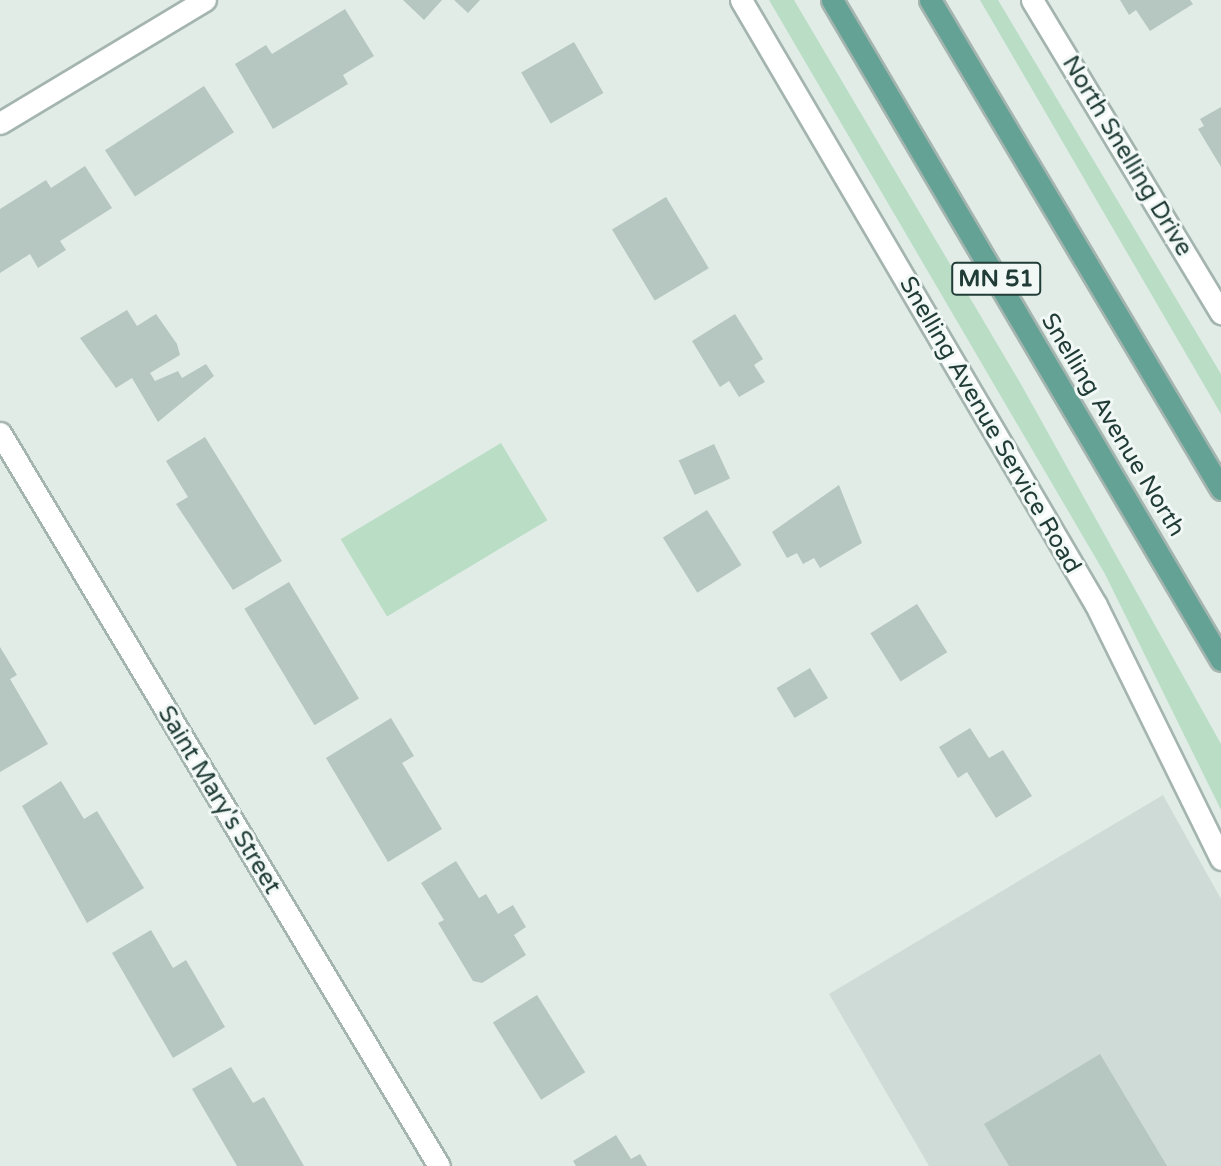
<!DOCTYPE html>
<html>
<head>
<meta charset="utf-8">
<style>
  body { margin:0 }
  #map { position:relative; width:1221px; height:1166px; overflow:hidden; background:#e1ece7; font-family:"Varela Round",sans-serif }
  div>[style] { position:absolute }
  .built>* { inset:0; background:#cfdbd6 }
  .green>* { inset:0; background:#b9ddc5; transform-origin:0 0 }
  .building>* { inset:0; background:#b6c6c0; transform-origin:0 0 }
  .roads { filter:drop-shadow(2px 0 #a4b4af) drop-shadow(-2px 0 #a4b4af) drop-shadow(0 2px #a4b4af) drop-shadow(0 -2px #a4b4af) }
  .minor>* { height:21px; margin:-10.5px; padding:0 10.5px; transform-origin:10.5px; border-radius:10.5px; background:#fff }
  .primary>* { height:21px; margin:-10.5px; padding:0 10.5px; transform-origin:10.5px; border-radius:10.5px; background:#64a296 }
  span { translate:-50% -50%; white-space:nowrap; text-align:center; line-height:1.15; -webkit-text-stroke:6px #f1f8f5; paint-order:stroke }
  .shield-label span { padding:2px 5px; background:#f1f8f5; border:2px solid; border-radius:5px; -webkit-text-stroke-width:0 }
  .shield-label { font-size:23px; color:#213c37; font-weight:700 }
  .street-label { font-size:24px; color:#213c37 }
</style>
</head>
<body>
<div id="map">
  <div class="built">
    <i style="clip-path:polygon(1163px 795px,1221px 899px,1221px 1166px,929px 1166px,829px 994px)"></i>
  </div>
  <div class="green">
    <i style="clip-path:polygon(769px 0,794px 0,1022px 386px,1221px 744px,1221px 810px,1105px 574px)"></i>
    <i style="clip-path:polygon(980px 0,998px 0,1221px 374px,1221px 414px)"></i>
    <i style="left:501px;top:443px;width:90px;height:187px;rotate:59deg"></i>
  </div>
  <div class="building">
    <i style="clip-path:polygon(403px 0,442px 0,424px 20px)"></i>
    <i style="clip-path:polygon(454px 0,480px 0,468px 13px)"></i>
    <i style="clip-path:polygon(1120px 0,1190px 0,1193px 4px,1150px 31px,1136px 10px,1129px 15px)"></i>
    <i style="clip-path:polygon(345px 9px,374px 56px,343px 75px,348px 84px,273px 129px,235px 64px,266px 45px,272px 54px)"></i>
    <i style="left:574px;top:42px;width:59px;height:61px;rotate:60deg"></i>
    <i style="left:204px;top:86px;width:55px;height:118px;rotate:57deg"></i>
    <i style="clip-path:polygon(1221px 107px,1221px 167px,1198px 129px,1204px 126px,1200px 119px)"></i>
    <i style="clip-path:polygon(85px 166px,112px 208px,60px 241px,66px 250px,38px 268px,30px 254px,0 273px,0 209px,46px 180px,51px 188px)"></i>
    <i style="left:666px;top:197px;width:83px;height:63px;rotate:59deg"></i>
    <i style="clip-path:polygon(127px 310px,137px 326px,156px 314px,177px 344px,180px 355px,150px 373px,155px 381px,178px 371px,182px 378px,206px 364px,214px 376px,158px 422px,132px 378px,116px 388px,80px 338px)"></i>
    <i style="clip-path:polygon(735px 314px,763px 359px,754px 365px,765px 382px,739px 397px,729px 381px,720px 387px,692px 341px)"></i>
    <i style="clip-path:polygon(205px 437px,282px 561px,233px 590px,176px 504px,188px 497px,166px 461px)"></i>
    <i style="left:714px;top:444px;width:38px;height:39px;rotate:65deg"></i>
    <i style="clip-path:polygon(839px 485px,862px 543px,820px 568px,814px 558px,803px 564px,797px 553px,787px 558px,772px 532px)"></i>
    <i style="left:707px;top:510px;width:65px;height:52px;rotate:58deg"></i>
    <i style="left:289px;top:582px;width:136px;height:52px;rotate:59deg"></i>
    <i style="left:917px;top:604px;width:57px;height:55px;rotate:58deg"></i>
    <i style="clip-path:polygon(0 647px,17px 675px,10px 679px,48px 744px,0 772px)"></i>
    <i style="left:810px;top:668px;width:35px;height:39px;rotate:59deg"></i>
    <i style="clip-path:polygon(391px 718px,414px 756px,402px 763px,442px 829px,388px 862px,326px 758px)"></i>
    <i style="clip-path:polygon(970px 728px,989px 758px,1003px 750px,1032px 796px,996px 818px,967px 772px,958px 778px,939px 747px)"></i>
    <i style="clip-path:polygon(61px 781px,84px 819px,97px 811px,144px 888px,87px 923px,22px 806px)"></i>
    <i style="clip-path:polygon(456px 861px,479px 898px,486px 894px,498px 914px,513px 905px,526px 927px,514px 935px,526px 955px,482px 983px,473px 981px,438px 923px,444px 920px,421px 883px)"></i>
    <i style="clip-path:polygon(151px 930px,173px 968px,186px 960px,225px 1027px,173px 1058px,112px 953px)"></i>
    <i style="left:537px;top:995px;width:91px;height:52px;rotate:58deg"></i>
    <i style="clip-path:polygon(1100px 1054px,1167px 1166px,1009px 1166px,984px 1124px)"></i>
    <i style="clip-path:polygon(231px 1067px,253px 1103px,264px 1097px,304px 1166px,237px 1166px,192px 1089px)"></i>
    <i style="clip-path:polygon(616px 1135px,631px 1159px,640px 1154px,647px 1166px,576px 1166px,573px 1161px)"></i>
  </div>
  <div class="roads">
    <div class="minor">
      <i style="left:741px;top:0;width:701px;rotate:59.6deg"></i>
      <i style="left:1096px;top:605px;width:283px;rotate:63.8deg"></i>
      <i style="left:1032px;top:0;width:366px;rotate:58.9deg"></i>
      <i style="left:0;top:123px;width:239px;rotate:-31deg"></i>
      <i style="left:0;top:433px;width:854px;rotate:59.08deg"></i>
    </div>
    <div class="primary">
      <i style="left:832px;top:0;width:766px;rotate:59.49deg"></i>
      <i style="left:930px;top:0;width:569px;rotate:59.24deg"></i>
    </div>
  </div>
  <div class="shield-label">
    <span style="left:996px;top:279px">MN 51</span>
  </div>
  <div class="street-label">
    <span style="left:1127px;top:156px;rotate:59deg">North Snelling Drive</span>
    <span style="left:990px;top:425px;rotate:60deg">Snelling Avenue Service Road</span>
    <span style="left:1113px;top:425px;rotate:59deg">Snelling Avenue North</span>
    <span style="left:219px;top:800px;rotate:59deg">Saint Mary's Street</span>
  </div>
</div>
</body>
</html>
